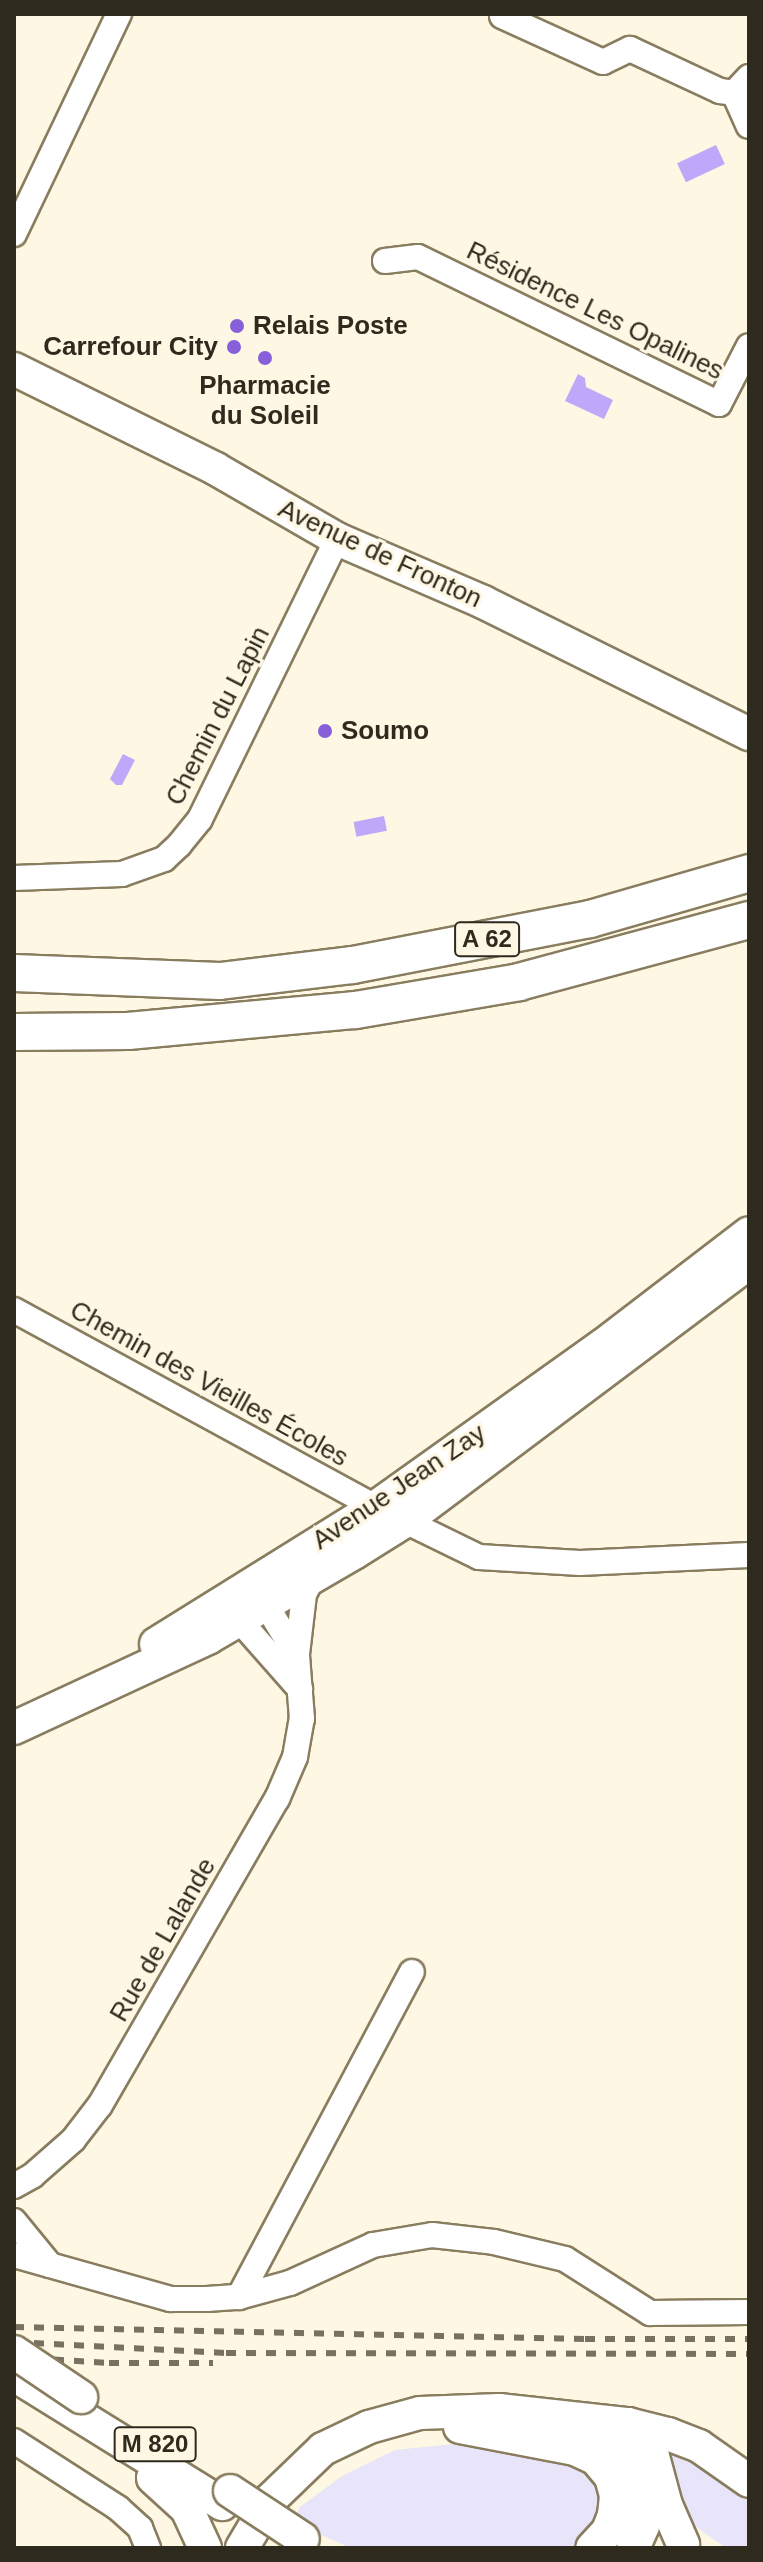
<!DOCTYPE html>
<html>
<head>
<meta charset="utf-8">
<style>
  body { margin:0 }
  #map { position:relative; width:763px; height:2562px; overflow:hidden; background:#fef7e3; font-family:Arial,sans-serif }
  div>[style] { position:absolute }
  .green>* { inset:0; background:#e8e4f9 }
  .water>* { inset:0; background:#bda8f9; transform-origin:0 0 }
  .roads { filter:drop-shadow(2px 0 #897d5f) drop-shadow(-2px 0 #897d5f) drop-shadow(0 2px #897d5f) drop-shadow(0 -2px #897d5f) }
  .minor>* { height:24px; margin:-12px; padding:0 12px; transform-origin:12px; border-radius:12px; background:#fff }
  .major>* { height:32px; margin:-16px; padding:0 16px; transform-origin:16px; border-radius:16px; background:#fff }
  .highway>* { height:36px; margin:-18px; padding:0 18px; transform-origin:18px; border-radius:18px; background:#fff }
  .rail>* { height:6px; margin-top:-3px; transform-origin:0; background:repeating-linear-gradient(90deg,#777162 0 10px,transparent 0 20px) }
  .bridges { filter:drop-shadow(2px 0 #897d5f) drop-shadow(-2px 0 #897d5f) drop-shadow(0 2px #897d5f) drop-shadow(0 -2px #897d5f) }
  .major-bridge>* { height:32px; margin:-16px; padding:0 16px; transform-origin:16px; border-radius:16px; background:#fff }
  .dots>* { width:22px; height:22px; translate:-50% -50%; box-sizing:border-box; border:4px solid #fef7e3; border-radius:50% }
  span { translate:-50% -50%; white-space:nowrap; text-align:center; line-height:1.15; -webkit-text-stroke:6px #fef7e3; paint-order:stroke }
  .shield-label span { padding:2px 6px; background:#fef7e3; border:2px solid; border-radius:6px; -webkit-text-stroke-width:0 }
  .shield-label { font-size:24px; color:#2f2a1e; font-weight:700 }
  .street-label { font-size:26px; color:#2f2a1e }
  .poi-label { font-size:26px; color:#2f2a1e; font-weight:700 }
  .left { translate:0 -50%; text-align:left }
  .right { translate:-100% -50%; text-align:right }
  .frame { position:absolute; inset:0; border:16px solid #2f2a1e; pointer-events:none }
</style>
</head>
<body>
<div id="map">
  <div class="green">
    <i style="clip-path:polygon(656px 2438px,749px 2491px,749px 2548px,726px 2548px,685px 2519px)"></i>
    <i style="clip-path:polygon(482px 2441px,564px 2456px,592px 2472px,602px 2490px,604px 2513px,579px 2548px,351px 2548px,292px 2522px,300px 2507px,342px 2476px,395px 2450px)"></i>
  </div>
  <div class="water">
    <i style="left:716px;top:145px;width:21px;height:43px;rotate:65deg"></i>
    <i style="clip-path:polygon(578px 374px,585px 378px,586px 387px,613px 400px,604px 419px,565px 401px)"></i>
    <i style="clip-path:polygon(123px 754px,135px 760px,122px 785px,116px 785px,110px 779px)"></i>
    <i style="left:384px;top:816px;width:15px;height:31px;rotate:79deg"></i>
  </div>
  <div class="roads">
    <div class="minor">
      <i style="left:502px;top:16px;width:111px;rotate:24.5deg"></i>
      <i style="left:603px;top:62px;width:30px;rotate:-26deg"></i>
      <i style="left:630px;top:49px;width:99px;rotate:25deg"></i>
      <i style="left:720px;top:91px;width:14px;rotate:8deg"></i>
      <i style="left:734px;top:93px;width:22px;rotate:-47deg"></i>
      <i style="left:734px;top:93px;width:36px;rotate:66deg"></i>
      <i style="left:14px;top:234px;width:244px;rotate:-64.5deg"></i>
      <i style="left:385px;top:261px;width:33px;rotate:-7deg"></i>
      <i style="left:418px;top:257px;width:335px;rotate:26deg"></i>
      <i style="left:719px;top:404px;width:65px;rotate:-62.7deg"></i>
      <i style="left:14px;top:878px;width:108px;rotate:-2.1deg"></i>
      <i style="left:122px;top:874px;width:45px;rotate:-19.7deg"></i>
      <i style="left:164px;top:859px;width:21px;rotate:-43deg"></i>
      <i style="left:179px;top:845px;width:33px;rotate:-51deg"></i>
      <i style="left:200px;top:819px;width:312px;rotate:-63.9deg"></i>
      <i style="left:14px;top:1310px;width:396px;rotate:28.6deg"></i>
      <i style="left:362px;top:1500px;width:130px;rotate:26deg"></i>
      <i style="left:479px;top:1557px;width:101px;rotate:3.4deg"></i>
      <i style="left:580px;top:1563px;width:169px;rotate:-2.7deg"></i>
      <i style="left:241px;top:1606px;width:15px;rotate:94deg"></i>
      <i style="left:240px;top:1621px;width:91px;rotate:48.6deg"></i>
      <i style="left:297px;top:1654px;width:60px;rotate:-83.3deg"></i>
      <i style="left:304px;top:1594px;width:17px;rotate:-62deg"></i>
      <i style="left:14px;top:2186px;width:21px;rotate:-29deg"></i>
      <i style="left:32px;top:2176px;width:55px;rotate:-41.3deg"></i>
      <i style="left:73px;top:2140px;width:44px;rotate:-52.4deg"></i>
      <i style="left:100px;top:2105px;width:354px;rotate:-60deg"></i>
      <i style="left:277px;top:1799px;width:46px;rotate:-66.8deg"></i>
      <i style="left:295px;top:1757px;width:39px;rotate:-80deg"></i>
      <i style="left:302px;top:1719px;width:63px;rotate:-94.5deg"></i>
      <i style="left:297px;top:1656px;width:50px;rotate:-121.2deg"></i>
      <i style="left:271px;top:1613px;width:26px;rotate:-143deg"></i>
      <i style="left:14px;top:2221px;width:57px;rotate:50.7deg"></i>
      <i style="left:14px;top:2255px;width:163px;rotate:15.7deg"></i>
      <i style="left:171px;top:2299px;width:36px"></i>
      <i style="left:207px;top:2299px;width:32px;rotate:-4deg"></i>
      <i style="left:239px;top:2297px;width:53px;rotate:-15.4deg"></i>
      <i style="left:290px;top:2283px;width:91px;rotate:-24.6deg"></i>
      <i style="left:373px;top:2245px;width:60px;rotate:-9.6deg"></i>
      <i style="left:432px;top:2235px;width:62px;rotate:6.4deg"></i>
      <i style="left:494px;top:2242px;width:73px;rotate:13.5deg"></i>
      <i style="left:565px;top:2259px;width:101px;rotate:32.4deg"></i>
      <i style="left:650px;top:2313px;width:99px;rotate:-0.6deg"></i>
      <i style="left:239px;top:2297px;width:368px;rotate:-62deg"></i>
      <i style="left:14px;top:2441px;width:124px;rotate:32.8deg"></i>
      <i style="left:118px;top:2508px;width:30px;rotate:42deg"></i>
      <i style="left:140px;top:2528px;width:22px;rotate:68deg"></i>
    </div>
    <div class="major">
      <i style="left:14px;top:369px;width:225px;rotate:26.3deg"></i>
      <i style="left:216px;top:469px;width:140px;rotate:30deg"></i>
      <i style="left:337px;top:539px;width:159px;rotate:23.3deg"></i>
      <i style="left:483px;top:602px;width:297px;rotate:26.4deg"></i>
      <i style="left:156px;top:1644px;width:259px;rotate:-31.9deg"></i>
      <i style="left:376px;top:1507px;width:277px;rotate:-35.5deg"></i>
      <i style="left:602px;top:1346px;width:185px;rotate:-37.5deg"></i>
      <i style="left:14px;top:1728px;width:214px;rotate:-24.9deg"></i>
      <i style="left:208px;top:1638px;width:169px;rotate:-30.2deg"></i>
      <i style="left:354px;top:1553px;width:60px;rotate:-32.1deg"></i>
      <i style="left:405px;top:1521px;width:430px;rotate:-36.9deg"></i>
      <i style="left:14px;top:2375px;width:245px;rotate:31.8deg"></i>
      <i style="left:628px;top:2424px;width:38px;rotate:50deg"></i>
      <i style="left:652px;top:2453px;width:54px;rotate:74.9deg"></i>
      <i style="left:666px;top:2505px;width:43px;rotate:66.4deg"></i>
      <i style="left:460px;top:2427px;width:117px;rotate:10.8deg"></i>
      <i style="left:575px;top:2449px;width:23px;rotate:25deg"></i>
      <i style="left:596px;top:2459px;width:23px;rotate:50deg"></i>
      <i style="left:611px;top:2477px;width:20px;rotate:75deg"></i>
      <i style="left:616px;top:2496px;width:19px;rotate:96deg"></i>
      <i style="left:614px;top:2515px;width:17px;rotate:111deg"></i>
      <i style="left:608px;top:2531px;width:23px;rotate:133deg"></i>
      <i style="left:575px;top:2430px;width:40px;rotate:18.9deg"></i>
      <i style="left:613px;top:2443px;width:35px;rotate:49deg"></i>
      <i style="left:636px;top:2469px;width:41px;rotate:77.3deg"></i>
      <i style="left:645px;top:2509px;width:17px;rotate:97deg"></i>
      <i style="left:643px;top:2526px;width:24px;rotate:114deg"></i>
      <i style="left:153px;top:2478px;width:46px;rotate:42.4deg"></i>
      <i style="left:187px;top:2509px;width:43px;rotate:65.2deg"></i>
      <i style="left:242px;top:2548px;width:57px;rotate:-59.4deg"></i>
      <i style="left:271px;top:2499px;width:72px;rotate:-43.9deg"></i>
      <i style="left:323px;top:2449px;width:51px;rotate:-25.6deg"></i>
      <i style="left:369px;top:2427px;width:53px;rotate:-15.4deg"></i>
      <i style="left:420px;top:2413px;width:79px;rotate:-2.2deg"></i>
      <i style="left:499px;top:2410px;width:130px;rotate:6.2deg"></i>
      <i style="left:628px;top:2424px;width:41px;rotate:14deg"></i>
      <i style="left:668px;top:2434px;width:33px;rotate:21deg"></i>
      <i style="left:699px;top:2446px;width:61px;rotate:35deg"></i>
    </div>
    <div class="highway">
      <i style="left:14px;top:973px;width:206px;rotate:2.2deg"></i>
      <i style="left:220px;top:981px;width:134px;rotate:-6.9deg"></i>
      <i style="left:353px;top:965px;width:241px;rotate:-11deg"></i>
      <i style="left:590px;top:919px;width:166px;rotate:-16.1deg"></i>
      <i style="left:14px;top:1032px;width:114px;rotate:-0.5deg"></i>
      <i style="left:128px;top:1031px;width:229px;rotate:-5.3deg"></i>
      <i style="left:356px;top:1010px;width:165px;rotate:-9.7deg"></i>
      <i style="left:519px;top:982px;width:238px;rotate:-15.1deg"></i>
    </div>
  </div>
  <div class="rail">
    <i style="left:14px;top:2327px;width:571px;rotate:1.2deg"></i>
    <i style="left:585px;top:2339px;width:164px"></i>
    <i style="left:14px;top:2342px;width:212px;rotate:3deg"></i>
    <i style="left:226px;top:2353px;width:523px;rotate:0.11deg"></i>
    <i style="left:14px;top:2357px;width:95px;rotate:3.6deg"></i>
    <i style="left:109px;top:2363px;width:104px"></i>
  </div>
  <div class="bridges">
    <div class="major-bridge">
      <i style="left:14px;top:2352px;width:81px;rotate:33.9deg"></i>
      <i style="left:230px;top:2491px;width:87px;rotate:33.3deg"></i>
    </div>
  </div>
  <div class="dots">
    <i style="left:237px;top:326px;background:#875fd9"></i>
    <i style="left:234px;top:347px;background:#875fd9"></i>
    <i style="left:265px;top:358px;background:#875fd9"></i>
    <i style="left:325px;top:731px;background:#875fd9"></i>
  </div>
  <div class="shield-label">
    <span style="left:487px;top:939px">A 62</span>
    <span style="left:155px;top:2444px">M 820</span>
  </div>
  <div class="street-label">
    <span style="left:595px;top:311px;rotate:26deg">Résidence Les Opalines</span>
    <span style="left:380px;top:554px;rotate:25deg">Avenue de Fronton</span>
    <span style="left:218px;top:716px;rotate:-63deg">Chemin du Lapin</span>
    <span style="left:209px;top:1384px;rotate:29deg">Chemin des Vieilles Écoles</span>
    <span style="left:399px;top:1487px;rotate:-34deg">Avenue Jean Zay</span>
    <span style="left:163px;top:1940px;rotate:-60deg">Rue de Lalande</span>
  </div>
  <div class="poi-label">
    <span class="left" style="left:253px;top:326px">Relais Poste</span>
    <span class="right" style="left:218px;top:347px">Carrefour City</span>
    <span style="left:265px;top:401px">Pharmacie<br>du Soleil</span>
    <span class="left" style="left:341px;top:731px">Soumo</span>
  </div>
  <div class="frame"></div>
</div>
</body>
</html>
